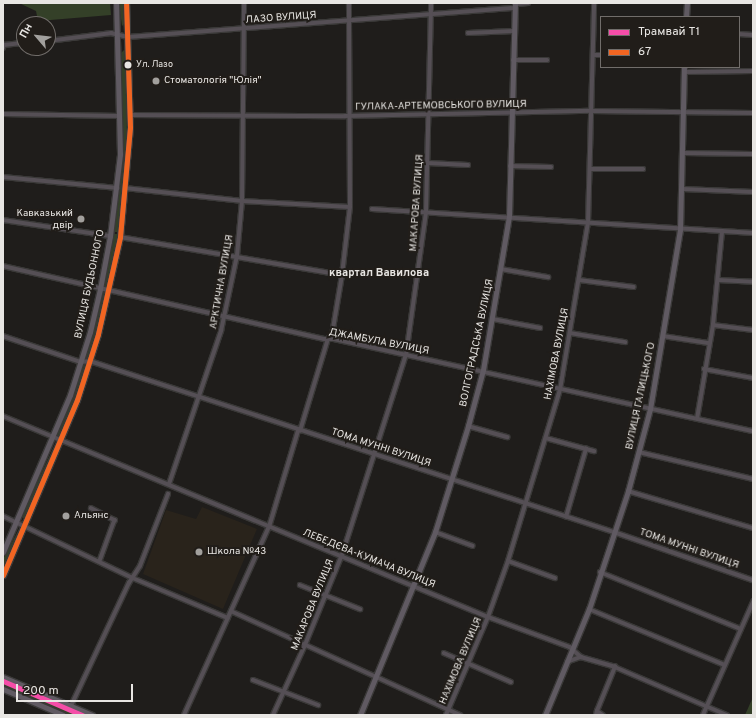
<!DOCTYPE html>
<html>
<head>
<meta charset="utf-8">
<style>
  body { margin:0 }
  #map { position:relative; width:756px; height:718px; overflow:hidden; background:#1f1d1b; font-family:Overpass,sans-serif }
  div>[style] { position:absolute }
  .built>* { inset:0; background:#29231b }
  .green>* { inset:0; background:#344028 }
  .roads { filter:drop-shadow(1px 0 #3a3938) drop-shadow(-1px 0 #3a3938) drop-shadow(0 1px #3a3938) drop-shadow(0 -1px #3a3938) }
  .street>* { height:3.5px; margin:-1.75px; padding:0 1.75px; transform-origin:1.75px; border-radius:1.75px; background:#554f55 }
  .secondary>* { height:5px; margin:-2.5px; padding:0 2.5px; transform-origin:2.5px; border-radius:2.5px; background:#605a62 }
  .bus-1>* { height:5px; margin:-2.5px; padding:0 2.5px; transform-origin:2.5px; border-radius:2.5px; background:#f26522 }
  .tram-1>* { height:5px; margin:-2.5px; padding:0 2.5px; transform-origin:2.5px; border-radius:2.5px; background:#f54da8 }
  .dots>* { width:11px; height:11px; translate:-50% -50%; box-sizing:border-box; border:2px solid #211d19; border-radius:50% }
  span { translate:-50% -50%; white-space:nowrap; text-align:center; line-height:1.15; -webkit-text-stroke:4px #211d19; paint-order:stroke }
  .bus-label { font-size:9px; color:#e8e6e3 }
  .left { translate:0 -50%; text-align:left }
  .street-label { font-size:10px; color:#e8e6e3 }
  .poi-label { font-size:10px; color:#e8e6e3 }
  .right { translate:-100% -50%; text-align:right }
  .neighbourhood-label { font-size:11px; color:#e8e6e3; font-weight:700 }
  .frame { position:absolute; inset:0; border:4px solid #e8e6e3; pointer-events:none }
  .legend { position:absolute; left:600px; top:16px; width:140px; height:52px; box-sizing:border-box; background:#211d19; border:1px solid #716d6a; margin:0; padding:5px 7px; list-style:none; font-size:12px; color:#e8e6e3 }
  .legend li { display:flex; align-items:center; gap:8px; height:20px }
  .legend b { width:20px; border:1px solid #716d6a }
  .north { position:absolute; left:16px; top:16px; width:40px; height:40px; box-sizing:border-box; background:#211d19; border:1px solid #716d6a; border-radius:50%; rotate:298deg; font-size:11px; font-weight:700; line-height:16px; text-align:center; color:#e8e6e3 }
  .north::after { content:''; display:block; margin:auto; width:14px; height:18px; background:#a2a09d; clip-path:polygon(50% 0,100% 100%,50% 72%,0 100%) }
  .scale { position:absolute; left:16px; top:684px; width:117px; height:18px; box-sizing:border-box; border:2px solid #e8e6e3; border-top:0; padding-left:5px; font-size:12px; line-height:14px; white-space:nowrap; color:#e8e6e3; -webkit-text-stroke:3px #211d19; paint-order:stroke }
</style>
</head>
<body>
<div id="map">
  <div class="built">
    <i style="clip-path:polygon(202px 507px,257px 529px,223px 609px,143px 574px,166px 510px,196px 519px)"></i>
  </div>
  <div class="green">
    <i style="clip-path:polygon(19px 3px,110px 3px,111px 15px,38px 21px,36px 11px)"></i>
    <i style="clip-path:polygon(119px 3px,123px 3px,125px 23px,122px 26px)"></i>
    <i style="clip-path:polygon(124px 50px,126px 52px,127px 138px,118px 232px,114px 232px,123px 153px,121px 53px)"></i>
    <i style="clip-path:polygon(113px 234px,118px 234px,107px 289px,103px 288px)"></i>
    <i style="clip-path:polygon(102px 291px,106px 292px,96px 334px,88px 360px,84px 359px)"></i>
    <i style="clip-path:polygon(87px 363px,77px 394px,59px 438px,57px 434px,83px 364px)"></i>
    <i style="clip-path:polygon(56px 442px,25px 518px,23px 518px,22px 515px)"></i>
    <i style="clip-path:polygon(19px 529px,20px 530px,3px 569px,3px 559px)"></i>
    <i style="clip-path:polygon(3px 681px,84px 715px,68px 715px,60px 712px,3px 687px)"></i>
    <i style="clip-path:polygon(753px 697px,753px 715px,745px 715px)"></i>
  </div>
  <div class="roads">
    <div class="street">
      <i style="left:515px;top:4px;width:13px;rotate:-4deg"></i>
      <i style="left:468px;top:33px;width:46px;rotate:-2.5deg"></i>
      <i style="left:739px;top:34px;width:14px;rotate:4deg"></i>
      <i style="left:48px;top:41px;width:64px;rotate:-7.2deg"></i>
      <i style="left:111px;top:33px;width:17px;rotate:13deg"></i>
      <i style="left:128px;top:37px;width:388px;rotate:-4.3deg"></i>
      <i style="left:3px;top:48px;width:3px;rotate:-72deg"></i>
      <i style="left:4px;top:45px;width:20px;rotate:-6deg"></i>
      <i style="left:593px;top:55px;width:8px"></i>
      <i style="left:513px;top:60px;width:34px"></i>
      <i style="left:684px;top:72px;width:69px;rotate:-0.8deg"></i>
      <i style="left:3px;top:114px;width:117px;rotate:1deg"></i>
      <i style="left:130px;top:115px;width:215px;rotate:0.3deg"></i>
      <i style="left:345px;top:116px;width:246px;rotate:-1.2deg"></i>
      <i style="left:591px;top:111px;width:162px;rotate:0.7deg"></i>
      <i style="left:684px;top:153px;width:69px;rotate:0.8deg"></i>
      <i style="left:428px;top:163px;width:40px;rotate:2.9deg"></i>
      <i style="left:510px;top:166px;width:41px;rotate:1.4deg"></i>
      <i style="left:590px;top:169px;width:53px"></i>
      <i style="left:3px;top:177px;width:115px;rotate:5.5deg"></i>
      <i style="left:125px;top:188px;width:118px;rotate:6.3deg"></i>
      <i style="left:242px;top:201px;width:108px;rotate:3.2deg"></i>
      <i style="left:683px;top:189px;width:70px;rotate:2.5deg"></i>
      <i style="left:372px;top:209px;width:382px;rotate:3.6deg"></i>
      <i style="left:3px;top:220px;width:108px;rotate:8.5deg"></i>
      <i style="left:120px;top:237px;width:225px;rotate:9.7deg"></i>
      <i style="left:3px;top:266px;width:329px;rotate:12.8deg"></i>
      <i style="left:324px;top:339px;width:10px"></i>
      <i style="left:334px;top:339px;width:429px;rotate:12.4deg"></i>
      <i style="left:501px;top:269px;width:48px;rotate:9.7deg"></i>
      <i style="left:579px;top:280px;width:55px;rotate:7.3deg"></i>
      <i style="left:718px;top:280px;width:35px;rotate:3deg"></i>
      <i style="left:493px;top:319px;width:48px;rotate:10.8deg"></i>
      <i style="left:713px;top:325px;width:40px;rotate:7.1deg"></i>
      <i style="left:570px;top:333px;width:56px;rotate:9.3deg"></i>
      <i style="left:3px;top:336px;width:82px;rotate:18.4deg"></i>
      <i style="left:81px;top:362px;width:9px;rotate:-6deg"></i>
      <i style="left:90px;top:361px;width:551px;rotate:18.07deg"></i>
      <i style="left:614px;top:532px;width:147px;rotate:19.1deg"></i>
      <i style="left:663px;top:336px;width:47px;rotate:8.7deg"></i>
      <i style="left:704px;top:369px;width:50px;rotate:10.4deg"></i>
      <i style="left:3px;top:416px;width:525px;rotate:22.51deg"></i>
      <i style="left:488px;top:617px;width:87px;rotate:20.1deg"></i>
      <i style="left:570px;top:647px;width:15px;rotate:42deg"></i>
      <i style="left:581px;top:657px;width:35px;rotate:16deg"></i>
      <i style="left:615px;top:667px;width:122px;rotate:23.2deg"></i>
      <i style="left:697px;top:419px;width:95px;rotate:-80.3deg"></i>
      <i style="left:713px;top:325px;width:94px;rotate:-84.5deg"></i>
      <i style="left:468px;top:426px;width:41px;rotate:15.8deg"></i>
      <i style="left:300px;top:431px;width:96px;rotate:-73.1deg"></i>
      <i style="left:328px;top:339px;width:6px;rotate:-45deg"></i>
      <i style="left:332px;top:335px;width:61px;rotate:-80.5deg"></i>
      <i style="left:342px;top:275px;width:68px;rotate:-83.3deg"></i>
      <i style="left:350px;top:207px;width:204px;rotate:-90.3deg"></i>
      <i style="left:546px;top:438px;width:50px;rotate:15.2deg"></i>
      <i style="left:639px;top:452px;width:117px;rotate:13.3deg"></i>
      <i style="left:169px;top:484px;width:162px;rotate:-71.2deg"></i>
      <i style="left:221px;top:331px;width:77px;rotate:-78deg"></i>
      <i style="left:237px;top:256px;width:55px;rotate:-84.8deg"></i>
      <i style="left:242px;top:201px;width:198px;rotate:-89.4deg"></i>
      <i style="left:628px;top:491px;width:130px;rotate:16.5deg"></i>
      <i style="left:91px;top:508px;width:27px;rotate:27deg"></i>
      <i style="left:115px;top:520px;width:44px;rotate:110.1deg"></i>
      <i style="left:3px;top:516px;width:144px;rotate:25.5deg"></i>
      <i style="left:133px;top:578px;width:103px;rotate:22.8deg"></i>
      <i style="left:566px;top:517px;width:71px;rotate:-73.6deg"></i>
      <i style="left:435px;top:532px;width:40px;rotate:20.2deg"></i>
      <i style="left:508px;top:561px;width:50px;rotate:19.9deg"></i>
      <i style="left:600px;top:572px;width:152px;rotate:22deg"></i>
      <i style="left:300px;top:585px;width:65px;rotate:21.8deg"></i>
      <i style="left:589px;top:609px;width:147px;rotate:22.4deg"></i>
      <i style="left:231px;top:611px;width:252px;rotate:24.4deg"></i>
      <i style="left:444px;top:653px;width:73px;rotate:23.4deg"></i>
      <i style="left:567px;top:662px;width:15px;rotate:-20deg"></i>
      <i style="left:253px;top:680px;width:70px;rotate:21deg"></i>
      <i style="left:71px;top:706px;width:136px;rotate:-64.8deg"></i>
      <i style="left:129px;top:583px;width:20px;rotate:-57deg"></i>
      <i style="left:140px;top:566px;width:77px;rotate:-68.7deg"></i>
      <i style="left:597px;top:711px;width:48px;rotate:-67.8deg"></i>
      <i style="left:184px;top:715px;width:206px;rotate:-65.7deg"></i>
      <i style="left:269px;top:527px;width:100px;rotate:-73.2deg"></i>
      <i style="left:273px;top:715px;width:77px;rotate:-65.4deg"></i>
      <i style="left:305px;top:645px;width:97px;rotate:-67.7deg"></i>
      <i style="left:342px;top:555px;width:210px;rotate:-72.3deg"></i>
      <i style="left:406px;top:355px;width:144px;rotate:-82deg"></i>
      <i style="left:426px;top:212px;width:209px;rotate:-88.6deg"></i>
      <i style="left:446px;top:715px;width:107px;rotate:-66.8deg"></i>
      <i style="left:488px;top:617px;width:59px;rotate:-70.3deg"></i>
      <i style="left:508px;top:561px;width:179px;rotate:-73.1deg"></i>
      <i style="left:560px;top:390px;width:169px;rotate:-80.5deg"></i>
      <i style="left:588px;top:223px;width:220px;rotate:-88.4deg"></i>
      <i style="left:596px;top:715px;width:4px;rotate:-76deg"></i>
      <i style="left:597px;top:711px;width:7px;rotate:34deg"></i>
      <i style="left:703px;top:715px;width:124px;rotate:-66.1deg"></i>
    </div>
    <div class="secondary">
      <i style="left:686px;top:17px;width:14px;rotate:-86deg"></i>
      <i style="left:3px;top:552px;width:171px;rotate:-66.9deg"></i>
      <i style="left:70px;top:395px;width:66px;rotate:-72.4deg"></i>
      <i style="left:90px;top:332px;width:44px;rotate:-76.9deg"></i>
      <i style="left:100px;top:289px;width:54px;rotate:-79.3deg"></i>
      <i style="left:110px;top:236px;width:83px;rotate:-83deg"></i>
      <i style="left:120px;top:154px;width:151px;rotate:-91.5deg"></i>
      <i style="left:3px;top:575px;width:190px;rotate:-67.1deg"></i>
      <i style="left:77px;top:400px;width:69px;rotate:-72.3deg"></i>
      <i style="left:98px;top:334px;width:99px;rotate:-77.2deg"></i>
      <i style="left:120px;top:237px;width:110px;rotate:-84.8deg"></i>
      <i style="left:130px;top:127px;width:124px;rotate:-91.8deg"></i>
      <i style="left:3px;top:677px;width:97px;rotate:23.1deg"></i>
      <i style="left:3px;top:689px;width:65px;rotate:23.4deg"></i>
      <i style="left:360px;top:715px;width:198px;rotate:-67.7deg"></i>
      <i style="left:435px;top:532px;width:111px;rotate:-72.7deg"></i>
      <i style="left:468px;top:426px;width:58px;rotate:-75deg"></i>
      <i style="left:483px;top:370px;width:155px;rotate:-80.4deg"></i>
      <i style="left:509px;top:217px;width:214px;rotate:-88.4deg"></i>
      <i style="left:545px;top:715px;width:115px;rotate:-67.5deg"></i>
      <i style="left:589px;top:609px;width:124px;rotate:-71.7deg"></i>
      <i style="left:628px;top:491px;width:85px;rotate:-75deg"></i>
      <i style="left:650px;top:409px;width:181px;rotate:-80.5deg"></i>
      <i style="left:680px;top:230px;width:163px;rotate:-88.6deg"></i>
    </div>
  </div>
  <div class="bus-1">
    <i style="left:3px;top:575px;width:190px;rotate:-67.1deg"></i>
    <i style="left:77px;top:400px;width:69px;rotate:-72.3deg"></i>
    <i style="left:98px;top:334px;width:99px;rotate:-77.2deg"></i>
    <i style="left:120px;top:237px;width:110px;rotate:-84.8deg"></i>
    <i style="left:130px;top:127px;width:124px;rotate:-91.8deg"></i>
  </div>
  <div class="tram-1">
    <i style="left:3px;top:681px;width:86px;rotate:23.3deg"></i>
  </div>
  <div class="dots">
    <i style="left:128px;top:65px;background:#e8e6e3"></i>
    <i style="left:156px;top:81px;background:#a2a09d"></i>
    <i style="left:81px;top:219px;background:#a2a09d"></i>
    <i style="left:66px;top:516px;background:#a2a09d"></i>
    <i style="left:199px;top:552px;background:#a2a09d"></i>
  </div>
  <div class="bus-label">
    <span class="left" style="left:136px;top:65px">Ул. Лазо</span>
  </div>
  <div class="street-label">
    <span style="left:281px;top:18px;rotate:-4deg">ЛАЗО ВУЛИЦЯ</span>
    <span style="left:441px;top:106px;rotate:-1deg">ГУЛАКА-АРТЕМОВСЬКОГО ВУЛИЦЯ</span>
    <span style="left:417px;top:203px;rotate:-86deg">МАКАРОВА ВУЛИЦЯ</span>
    <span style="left:222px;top:282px;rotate:-80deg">АРКТИЧНА ВУЛИЦЯ</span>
    <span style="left:90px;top:284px;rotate:-78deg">ВУЛИЦЯ БУДЬОННОГО</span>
    <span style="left:379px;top:342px;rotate:11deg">ДЖАМБУЛА ВУЛИЦЯ</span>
    <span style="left:477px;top:343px;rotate:-78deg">ВОЛГОГРАДСЬКА ВУЛИЦЯ</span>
    <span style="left:557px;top:354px;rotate:-79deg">НАХІМОВА ВУЛИЦЯ</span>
    <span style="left:641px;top:396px;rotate:-78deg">ВУЛИЦЯ ГАЛИЦЬКОГО</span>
    <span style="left:381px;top:448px;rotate:18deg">ТОМА МУННІ ВУЛИЦЯ</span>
    <span style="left:689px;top:549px;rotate:19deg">ТОМА МУННІ ВУЛИЦЯ</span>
    <span style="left:369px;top:559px;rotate:22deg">ЛЕБЕДЄВА-КУМАЧА ВУЛИЦЯ</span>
    <span style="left:313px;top:605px;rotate:-68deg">МАКАРОВА ВУЛИЦЯ</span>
    <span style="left:461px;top:661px;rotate:-67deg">НАХІМОВА ВУЛИЦЯ</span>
  </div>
  <div class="poi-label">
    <span class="left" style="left:164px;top:81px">Стоматологія "Юлія"</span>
    <span class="right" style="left:73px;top:219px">Кавказький<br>двір</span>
    <span class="left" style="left:74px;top:516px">Альянс</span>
    <span class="left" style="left:207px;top:552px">Школа №43</span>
  </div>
  <div class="neighbourhood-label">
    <span style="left:379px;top:273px">квартал Вавилова</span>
  </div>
  <div class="frame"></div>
  <ul class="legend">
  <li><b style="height:5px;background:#f54da8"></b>Трамвай T1</li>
  <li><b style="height:5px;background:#f26522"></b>67</li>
  </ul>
  <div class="north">Пн</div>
  <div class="scale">200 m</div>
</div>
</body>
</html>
